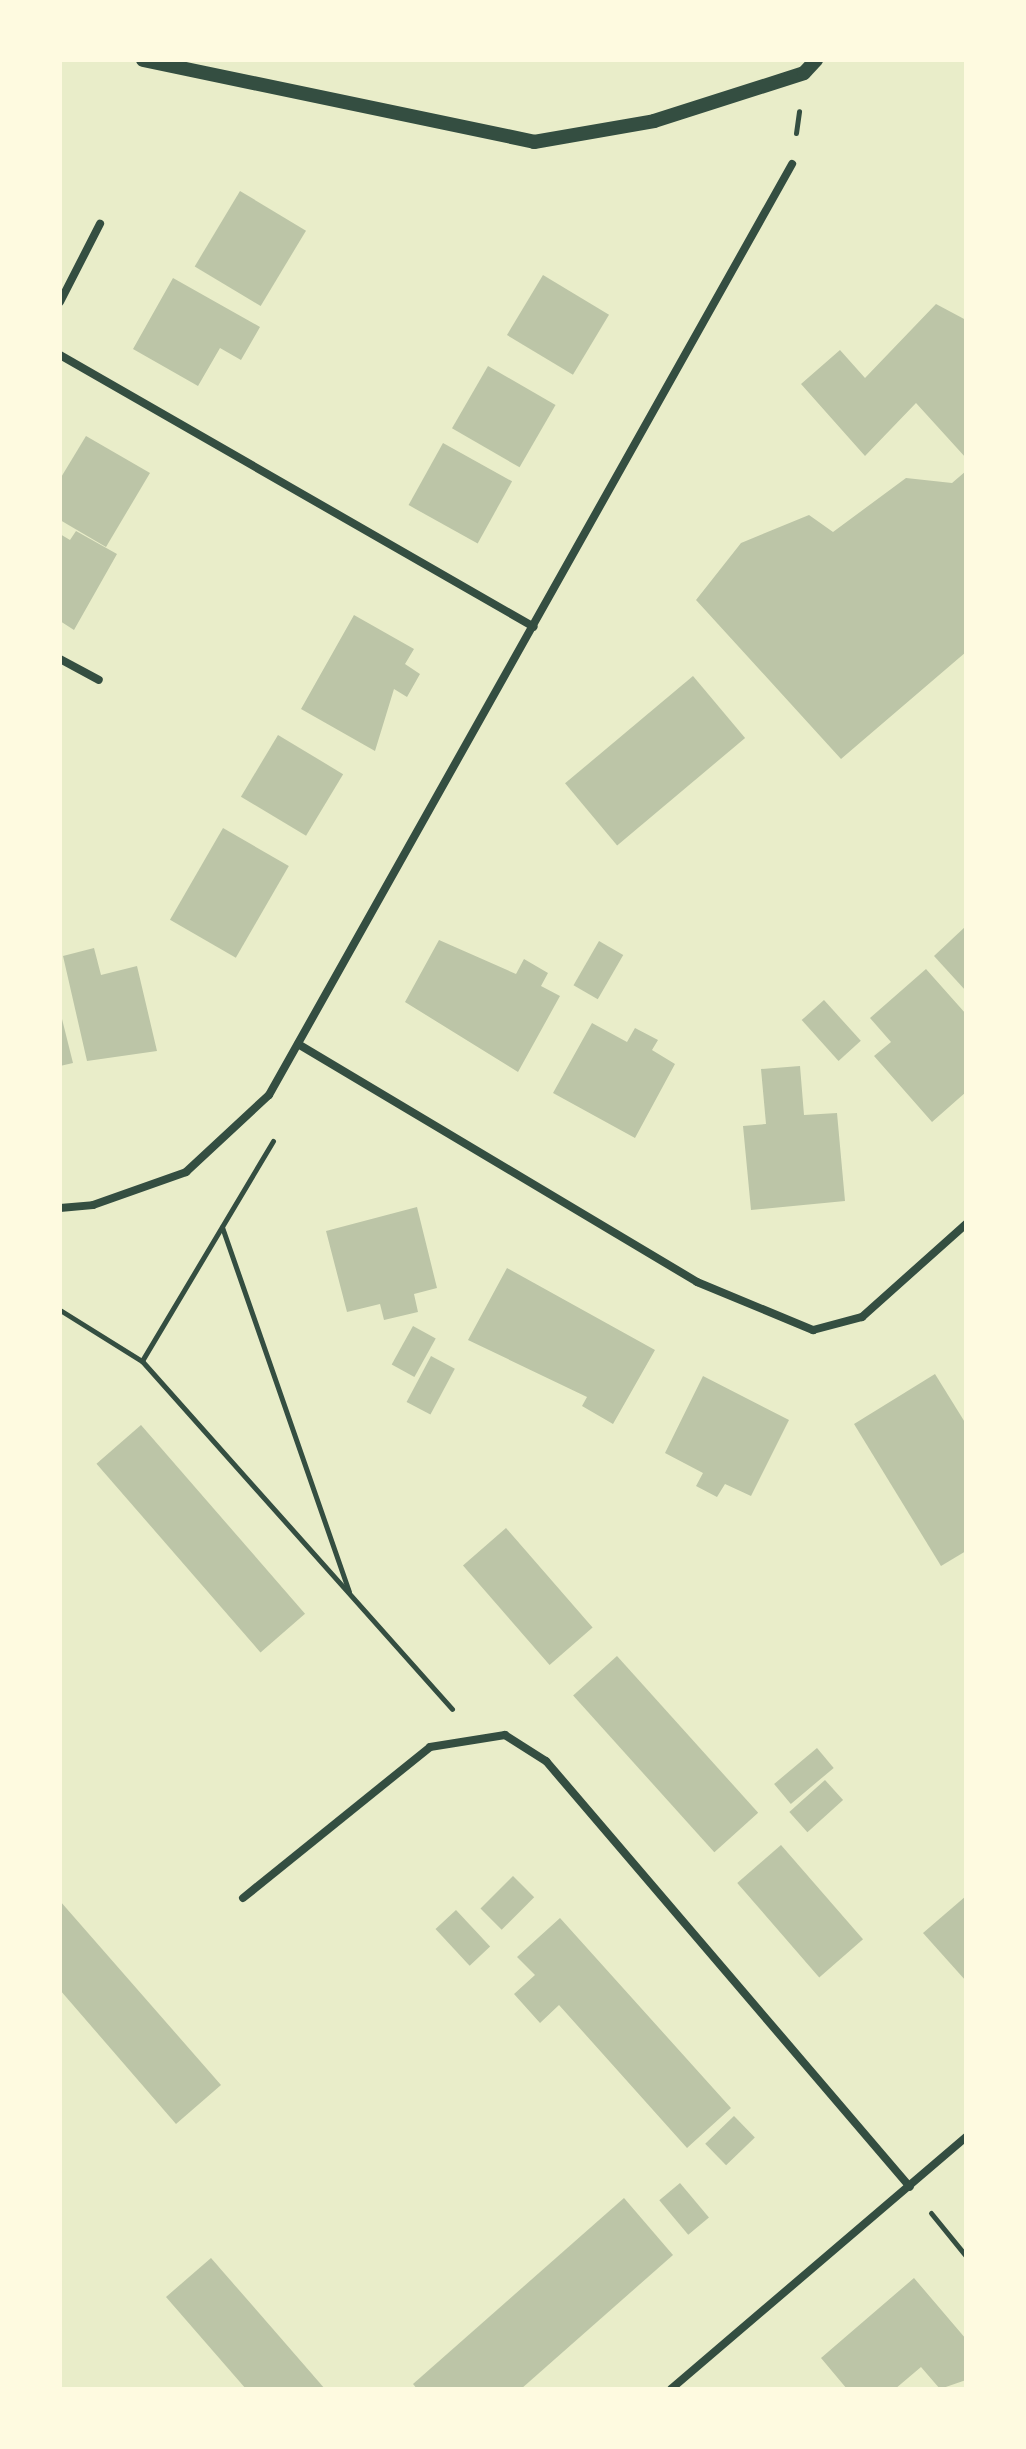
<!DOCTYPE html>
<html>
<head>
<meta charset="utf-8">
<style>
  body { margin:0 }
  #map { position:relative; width:1026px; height:2449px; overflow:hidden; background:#e9edc9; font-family:Cabin,sans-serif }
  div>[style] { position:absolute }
  .building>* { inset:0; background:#bcc5a7; transform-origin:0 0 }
  .path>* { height:5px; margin:-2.5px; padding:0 2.5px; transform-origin:2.5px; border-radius:2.5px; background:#344e41 }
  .minor>* { height:8px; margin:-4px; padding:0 4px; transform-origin:4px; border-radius:4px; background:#344e41 }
  .tertiary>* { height:14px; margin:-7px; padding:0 7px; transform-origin:7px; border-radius:7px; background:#344e41 }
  span { translate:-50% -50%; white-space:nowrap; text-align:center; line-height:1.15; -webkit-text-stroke:6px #fefae0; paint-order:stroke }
  .frame { position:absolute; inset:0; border:62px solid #fefae0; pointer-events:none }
</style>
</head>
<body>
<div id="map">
  <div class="building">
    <i style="left:240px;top:191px;width:77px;height:88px;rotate:31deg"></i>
    <i style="left:543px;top:275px;width:77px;height:70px;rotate:31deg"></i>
    <i style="clip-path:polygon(173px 278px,260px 327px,241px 360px,220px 348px,198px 386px,133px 349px)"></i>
    <i style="clip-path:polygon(936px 304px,966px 320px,966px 458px,916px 403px,865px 456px,801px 384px,840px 350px,865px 378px)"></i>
    <i style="left:488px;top:366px;width:78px;height:72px;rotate:30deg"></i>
    <i style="clip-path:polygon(86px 436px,150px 473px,106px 547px,60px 520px,60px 479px)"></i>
    <i style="left:443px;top:443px;width:79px;height:71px;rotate:29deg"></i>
    <i style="clip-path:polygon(966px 471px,966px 652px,841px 759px,696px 600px,741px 543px,809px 515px,833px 532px,906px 478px,952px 483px)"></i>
    <i style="clip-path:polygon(76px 531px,117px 554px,74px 630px,60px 621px,60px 534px,70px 540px)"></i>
    <i style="clip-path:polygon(354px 615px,414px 649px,405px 664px,420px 674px,407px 697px,394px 689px,375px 751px,301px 709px)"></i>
    <i style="left:693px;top:676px;width:81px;height:167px;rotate:50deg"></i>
    <i style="left:278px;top:735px;width:76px;height:72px;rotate:31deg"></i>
    <i style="left:223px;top:828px;width:76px;height:106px;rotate:30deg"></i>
    <i style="clip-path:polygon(966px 926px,966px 991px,934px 956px)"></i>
    <i style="clip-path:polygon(439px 940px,516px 974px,524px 959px,548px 973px,541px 986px,560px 996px,518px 1072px,405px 1002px)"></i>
    <i style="left:599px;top:941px;width:28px;height:51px;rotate:30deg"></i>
    <i style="clip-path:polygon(94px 948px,101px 975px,137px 966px,157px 1051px,87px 1061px,63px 956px)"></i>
    <i style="clip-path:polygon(926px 969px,966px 1014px,966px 1092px,932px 1122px,874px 1056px,891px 1042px,870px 1018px)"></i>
    <i style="left:824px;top:1000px;width:55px;height:30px;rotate:48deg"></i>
    <i style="clip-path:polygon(61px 1015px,73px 1063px,60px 1066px,60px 1016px)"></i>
    <i style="clip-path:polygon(592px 1023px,627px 1042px,635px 1028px,658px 1040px,652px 1050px,675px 1064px,635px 1138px,553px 1093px)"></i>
    <i style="clip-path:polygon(800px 1066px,804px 1115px,837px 1113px,845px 1201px,751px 1210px,743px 1126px,766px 1124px,761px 1069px)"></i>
    <i style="clip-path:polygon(417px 1207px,437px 1288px,414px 1294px,418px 1312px,384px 1320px,380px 1304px,347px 1312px,326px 1231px)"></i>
    <i style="clip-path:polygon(507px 1268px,655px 1350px,613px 1424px,582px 1406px,587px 1397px,468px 1340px)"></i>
    <i style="left:413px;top:1326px;width:26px;height:44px;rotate:29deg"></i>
    <i style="left:431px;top:1356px;width:27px;height:52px;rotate:28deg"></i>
    <i style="clip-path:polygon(935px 1374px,966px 1424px,966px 1551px,941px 1566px,854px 1424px)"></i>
    <i style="clip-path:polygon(703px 1376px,789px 1420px,751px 1496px,725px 1484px,717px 1497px,696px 1486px,703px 1473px,665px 1453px)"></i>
    <i style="left:141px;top:1425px;width:250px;height:59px;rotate:49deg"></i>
    <i style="left:506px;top:1528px;width:132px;height:57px;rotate:49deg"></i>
    <i style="left:617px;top:1656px;width:211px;height:59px;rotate:48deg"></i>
    <i style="left:817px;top:1748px;width:26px;height:56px;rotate:50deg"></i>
    <i style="left:825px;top:1780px;width:27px;height:48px;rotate:48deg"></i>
    <i style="left:781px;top:1845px;width:125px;height:58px;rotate:49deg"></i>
    <i style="left:513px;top:1876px;width:30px;height:46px;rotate:45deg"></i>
    <i style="clip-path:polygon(966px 1896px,966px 1981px,923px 1933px)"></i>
    <i style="clip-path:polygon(60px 1901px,221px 2085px,176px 2124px,60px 1990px)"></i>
    <i style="left:456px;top:1910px;width:50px;height:28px;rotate:47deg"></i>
    <i style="clip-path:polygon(560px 1918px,731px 2108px,687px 2148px,559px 2005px,540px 2023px,514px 1994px,535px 1975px,517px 1957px)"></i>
    <i style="left:734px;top:2116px;width:30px;height:40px;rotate:46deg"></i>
    <i style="left:680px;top:2183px;width:45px;height:27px;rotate:50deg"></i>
    <i style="clip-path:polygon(624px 2198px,673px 2255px,521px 2389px,417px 2389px,413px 2384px)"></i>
    <i style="clip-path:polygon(211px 2258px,279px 2336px,325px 2389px,246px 2389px,166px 2297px)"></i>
    <i style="clip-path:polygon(914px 2278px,966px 2339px,966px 2380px,940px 2389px,921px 2367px,895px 2389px,847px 2389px,821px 2358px)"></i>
  </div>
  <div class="path">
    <i style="left:796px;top:133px;width:22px;rotate:-82deg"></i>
    <i style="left:273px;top:1141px;width:256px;rotate:120.8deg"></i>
    <i style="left:142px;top:1361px;width:466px;rotate:48.3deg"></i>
    <i style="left:222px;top:1227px;width:386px;rotate:70.8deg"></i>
    <i style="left:60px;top:1310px;width:97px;rotate:31.9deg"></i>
    <i style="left:931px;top:2213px;width:55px;rotate:50.9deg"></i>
  </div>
  <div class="minor">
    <i style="left:60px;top:302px;width:88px;rotate:-62.9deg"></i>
    <i style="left:60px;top:355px;width:546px;rotate:29.85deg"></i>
    <i style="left:60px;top:659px;width:44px;rotate:28.3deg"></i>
    <i style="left:298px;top:1044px;width:465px;rotate:30.8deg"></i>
    <i style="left:697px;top:1282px;width:126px;rotate:22.5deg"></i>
    <i style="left:813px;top:1330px;width:51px;rotate:-14.9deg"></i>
    <i style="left:862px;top:1317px;width:140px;rotate:-41.8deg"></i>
    <i style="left:60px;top:1208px;width:33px;rotate:-5deg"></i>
    <i style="left:93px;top:1205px;width:99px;rotate:-19.5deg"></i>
    <i style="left:186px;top:1172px;width:113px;rotate:-42.9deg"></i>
    <i style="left:269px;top:1095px;width:1068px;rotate:-60.67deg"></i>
    <i style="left:243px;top:1898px;width:240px;rotate:-38.9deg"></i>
    <i style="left:430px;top:1747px;width:76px;rotate:-9.1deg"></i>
    <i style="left:505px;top:1735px;width:49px;rotate:32.4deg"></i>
    <i style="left:546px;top:1761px;width:560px;rotate:49.49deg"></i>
    <i style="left:671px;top:2389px;width:388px;rotate:-40.5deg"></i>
  </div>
  <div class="tertiary">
    <i style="left:143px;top:60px;width:400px;rotate:11.8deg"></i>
    <i style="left:534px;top:142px;width:122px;rotate:-9.9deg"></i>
    <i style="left:654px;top:121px;width:157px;rotate:-17.7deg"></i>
    <i style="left:804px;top:73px;width:18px;rotate:-47deg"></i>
  </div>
  <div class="frame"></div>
</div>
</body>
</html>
